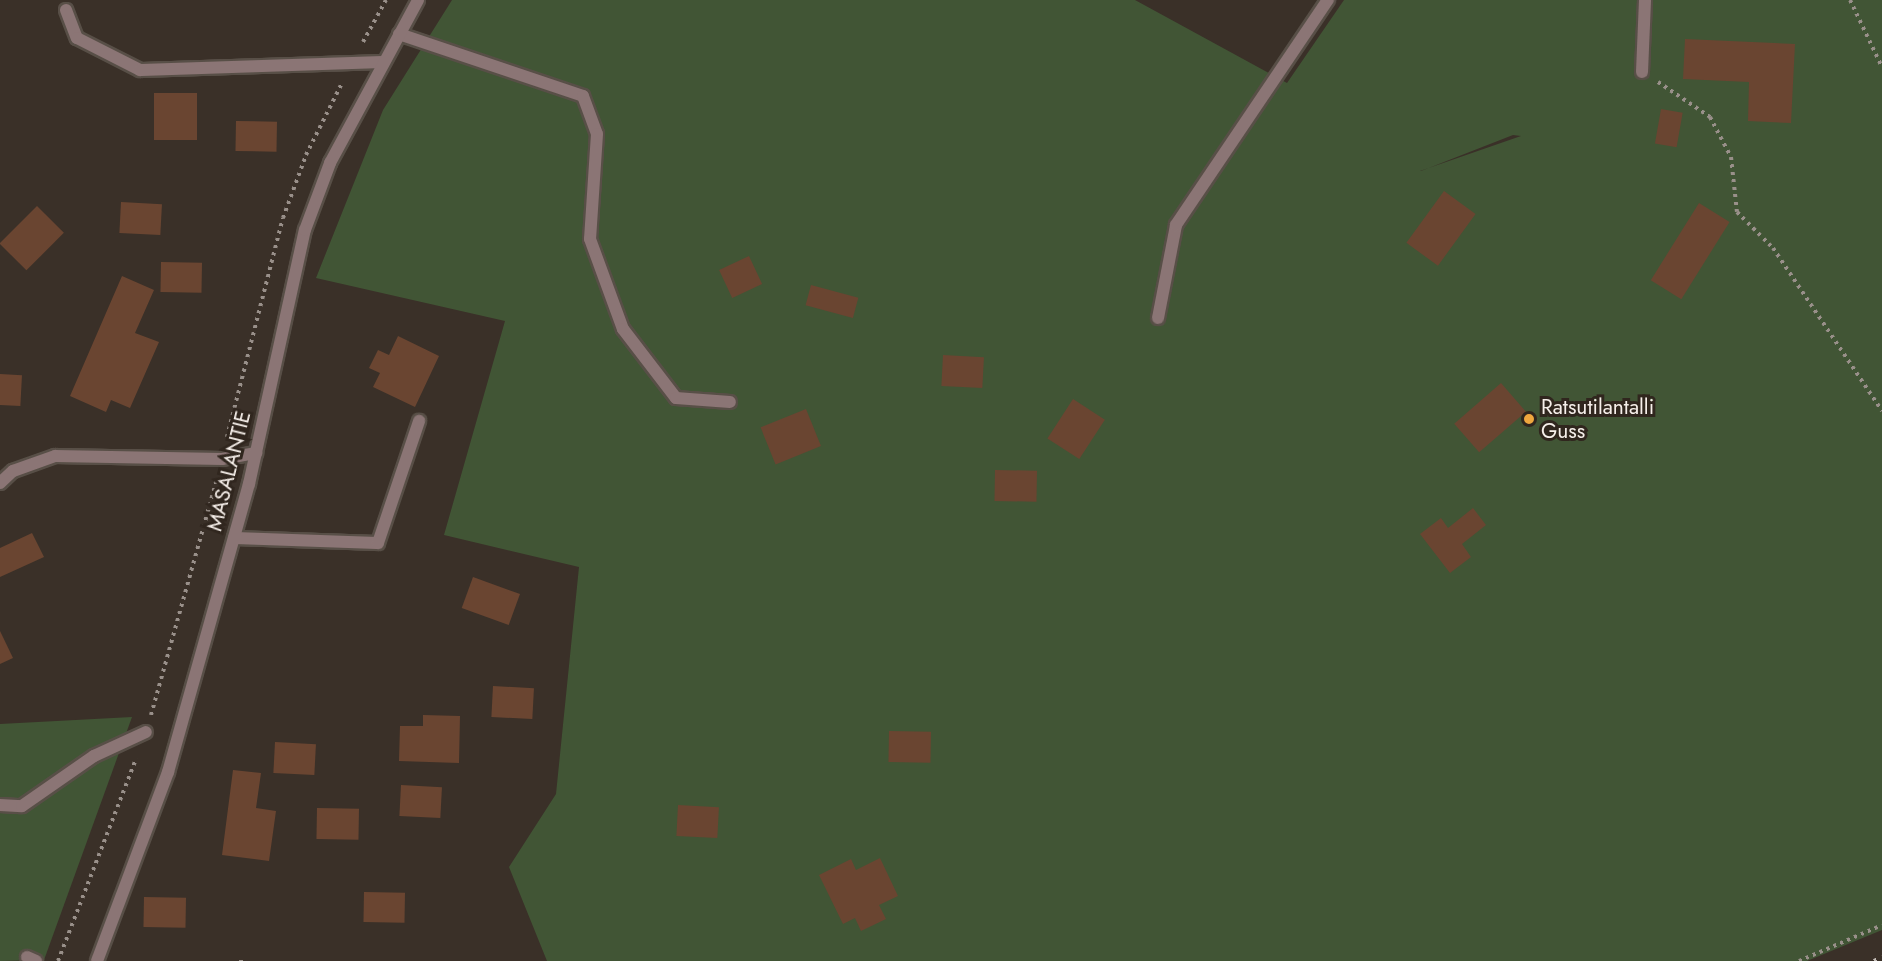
<!DOCTYPE html>
<html>
<head>
<meta charset="utf-8">
<style>
  body { margin:0 }
  #map { position:relative; width:1882px; height:961px; overflow:hidden; background:#3a3028; font-family:Jost,sans-serif }
  div>[style] { position:absolute }
  .green>* { inset:0; background:#415535 }
  .building>* { inset:0; background:#6a4531; transform-origin:0 0 }
  .path>* { height:4px; margin-top:-2px; transform-origin:0; background:repeating-linear-gradient(90deg,#99908a 0 3px,transparent 0 7.5px) }
  .roads { filter:drop-shadow(2px 0 #584f47) drop-shadow(-2px 0 #584f47) drop-shadow(0 2px #584f47) drop-shadow(0 -2px #584f47) }
  .service>* { height:12px; margin:-6px; padding:0 6px; transform-origin:6px; border-radius:6px; background:#8b7575 }
  .minor>* { height:12px; margin:-6px; padding:0 6px; transform-origin:6px; border-radius:6px; background:#8b7575 }
  .tertiary>* { height:12px; margin:-6px; padding:0 6px; transform-origin:6px; border-radius:6px; background:#8b7575 }
  .rail>* { height:4.5px; margin-top:-2.25px; transform-origin:0; background:repeating-linear-gradient(90deg,#c4bdb7 0 3px,transparent 0 9px) }
  .dots>* { width:16px; height:16px; translate:-50% -50%; box-sizing:border-box; border:3px solid #30261e; border-radius:50% }
  span { translate:-50% -50%; white-space:nowrap; text-align:center; line-height:1.15; -webkit-text-stroke:6px #30261e; paint-order:stroke }
  .poi-label { font-size:21px; color:#f6efea }
  .left { translate:0 -50%; text-align:left }
  .street-label { font-size:21px; color:#f6efea }
</style>
</head>
<body>
<div id="map">
  <div class="green">
    <i style="clip-path:polygon(evenodd,452px 0,1135px 0,1287px 83px,1344px 0,1882px 0,1882px 930px,1807px 961px,547px 961px,509px 867px,556px 794px,579px 567px,444px 535px,505px 321px,316px 278px,383px 110px,452px 0,1513px 135px,1521px 136px,1420px 171px,1421px 171px,1513px 135px)"></i>
    <i style="clip-path:polygon(132px 717px,44px 960px,0 961px,0 724px)"></i>
  </div>
  <div class="building">
    <i style="clip-path:polygon(1685px 39px,1795px 44px,1791px 123px,1748px 121px,1749px 82px,1683px 79px)"></i>
    <i style="left:154px;top:93px;width:43px;height:47px"></i>
    <i style="left:1661px;top:109px;width:22px;height:35px;rotate:10deg"></i>
    <i style="left:236px;top:121px;width:41px;height:30px;rotate:1deg"></i>
    <i style="left:1444px;top:191px;width:39px;height:64px;rotate:36deg"></i>
    <i style="left:121px;top:202px;width:41px;height:31px;rotate:3deg"></i>
    <i style="left:1699px;top:203px;width:36px;height:91px;rotate:32deg"></i>
    <i style="left:37px;top:206px;width:38px;height:53px;rotate:45deg"></i>
    <i style="left:749px;top:256px;width:31px;height:33px;rotate:65deg"></i>
    <i style="left:161px;top:262px;width:41px;height:30px;rotate:1deg"></i>
    <i style="clip-path:polygon(122px 276px,154px 290px,135px 333px,159px 342px,130px 408px,111px 400px,106px 412px,70px 396px)"></i>
    <i style="left:811px;top:285px;width:49px;height:21px;rotate:15deg"></i>
    <i style="clip-path:polygon(398px 336px,439px 356px,415px 407px,373px 387px,380px 373px,369px 368px,378px 350px,389px 355px)"></i>
    <i style="left:943px;top:355px;width:41px;height:31px;rotate:3deg"></i>
    <i style="left:0;top:374px;width:22px;height:31px;rotate:3deg"></i>
    <i style="left:1501px;top:383px;width:38px;height:62px;rotate:49deg"></i>
    <i style="left:1073px;top:399px;width:38px;height:47px;rotate:33deg"></i>
    <i style="left:806px;top:409px;width:40px;height:49px;rotate:68deg"></i>
    <i style="left:995px;top:470px;width:42px;height:31px;rotate:1deg"></i>
    <i style="clip-path:polygon(1473px 508px,1486px 525px,1462px 544px,1471px 557px,1450px 573px,1420px 534px,1441px 518px,1448px 528px)"></i>
    <i style="clip-path:polygon(32px 533px,44px 557px,0 577px,0 548px)"></i>
    <i style="left:473px;top:577px;width:50px;height:33px;rotate:20deg"></i>
    <i style="clip-path:polygon(0 631px,13px 658px,0 664px)"></i>
    <i style="left:493px;top:686px;width:41px;height:31px;rotate:3deg"></i>
    <i style="clip-path:polygon(423px 715px,460px 716px,459px 763px,399px 761px,400px 726px,423px 726px)"></i>
    <i style="left:889px;top:731px;width:42px;height:31px;rotate:1deg"></i>
    <i style="left:275px;top:742px;width:41px;height:31px;rotate:3deg"></i>
    <i style="clip-path:polygon(233px 770px,261px 773px,256px 808px,276px 811px,269px 861px,222px 855px)"></i>
    <i style="left:401px;top:785px;width:41px;height:31px;rotate:3deg"></i>
    <i style="left:678px;top:805px;width:41px;height:31px;rotate:3deg"></i>
    <i style="left:317px;top:808px;width:42px;height:31px;rotate:1deg"></i>
    <i style="clip-path:polygon(880px 858px,898px 896px,879px 905px,886px 919px,861px 931px,855px 918px,843px 924px,819px 875px,851px 859px,856px 870px)"></i>
    <i style="left:364px;top:892px;width:41px;height:30px;rotate:1deg"></i>
    <i style="left:144px;top:897px;width:42px;height:30px;rotate:1deg"></i>
  </div>
  <div class="path">
    <i style="left:1850px;top:0;width:74px;rotate:64.5deg"></i>
    <i style="left:363px;top:42px;width:48px;rotate:-61.3deg"></i>
    <i style="left:1658px;top:82px;width:63px;rotate:33.9deg"></i>
    <i style="left:1710px;top:117px;width:45px;rotate:62.3deg"></i>
    <i style="left:1731px;top:157px;width:55px;rotate:83.8deg"></i>
    <i style="left:1737px;top:212px;width:51px;rotate:45deg"></i>
    <i style="left:1773px;top:248px;width:196px;rotate:56.2deg"></i>
    <i style="left:227px;top:437px;width:226px;rotate:-75.7deg"></i>
    <i style="left:283px;top:218px;width:67px;rotate:-69.9deg"></i>
    <i style="left:306px;top:155px;width:80px;rotate:-63.4deg"></i>
    <i style="left:151px;top:715px;width:245px;rotate:-74.4deg"></i>
    <i style="left:241px;top:960px;width:1px;rotate:90deg"></i>
    <i style="left:58px;top:961px;width:217px;rotate:-68.9deg"></i>
    <i style="left:1799px;top:961px;width:90px;rotate:-23.4deg"></i>
  </div>
  <div class="roads">
    <div class="service">
      <i style="left:66px;top:10px;width:30px;rotate:69deg"></i>
      <i style="left:77px;top:38px;width:71px;rotate:26.9deg"></i>
      <i style="left:140px;top:70px;width:244px;rotate:-1.9deg"></i>
      <i style="left:399px;top:34px;width:194px;rotate:18.6deg"></i>
      <i style="left:583px;top:96px;width:40px;rotate:69.8deg"></i>
      <i style="left:597px;top:134px;width:105px;rotate:93.8deg"></i>
      <i style="left:590px;top:239px;width:96px;rotate:69.9deg"></i>
      <i style="left:623px;top:329px;width:87px;rotate:52.5deg"></i>
      <i style="left:676px;top:398px;width:54px;rotate:4.2deg"></i>
      <i style="left:1158px;top:318px;width:95px;rotate:-79deg"></i>
      <i style="left:1176px;top:225px;width:272px;rotate:-56deg"></i>
      <i style="left:234px;top:538px;width:144px;rotate:2deg"></i>
      <i style="left:378px;top:543px;width:129px;rotate:-71.4deg"></i>
      <i style="left:0;top:805px;width:22px;rotate:3deg"></i>
      <i style="left:22px;top:806px;width:88px;rotate:-34.8deg"></i>
      <i style="left:94px;top:756px;width:57px;rotate:-24.8deg"></i>
      <i style="left:27px;top:957px;width:10px;rotate:24deg"></i>
    </div>
    <div class="minor">
      <i style="left:1642px;top:72px;width:72px;rotate:-87.6deg"></i>
      <i style="left:0;top:483px;width:18px;rotate:-43deg"></i>
      <i style="left:13px;top:471px;width:45px;rotate:-19.7deg"></i>
      <i style="left:55px;top:456px;width:167px;rotate:1deg"></i>
      <i style="left:222px;top:459px;width:35px;rotate:-10deg"></i>
    </div>
    <div class="tertiary">
      <i style="left:97px;top:961px;width:202px;rotate:-69.4deg"></i>
      <i style="left:168px;top:772px;width:299px;rotate:-74.3deg"></i>
      <i style="left:249px;top:484px;width:260px;rotate:-77.6deg"></i>
      <i style="left:305px;top:230px;width:72px;rotate:-69.5deg"></i>
      <i style="left:330px;top:163px;width:185px;rotate:-61.6deg"></i>
    </div>
  </div>
  <div class="rail">
    <i style="left:1874px;top:961px;width:9px;rotate:-27deg"></i>
  </div>
  <div class="dots">
    <i style="left:1529px;top:419px;background:#efa73e"></i>
  </div>
  <div class="poi-label">
    <span class="left" style="left:1541px;top:419px">Ratsutilantalli<br>Guss</span>
  </div>
  <div class="street-label">
    <span style="left:229px;top:471px;rotate:-76deg">MASALANTIE</span>
  </div>
</div>
</body>
</html>
